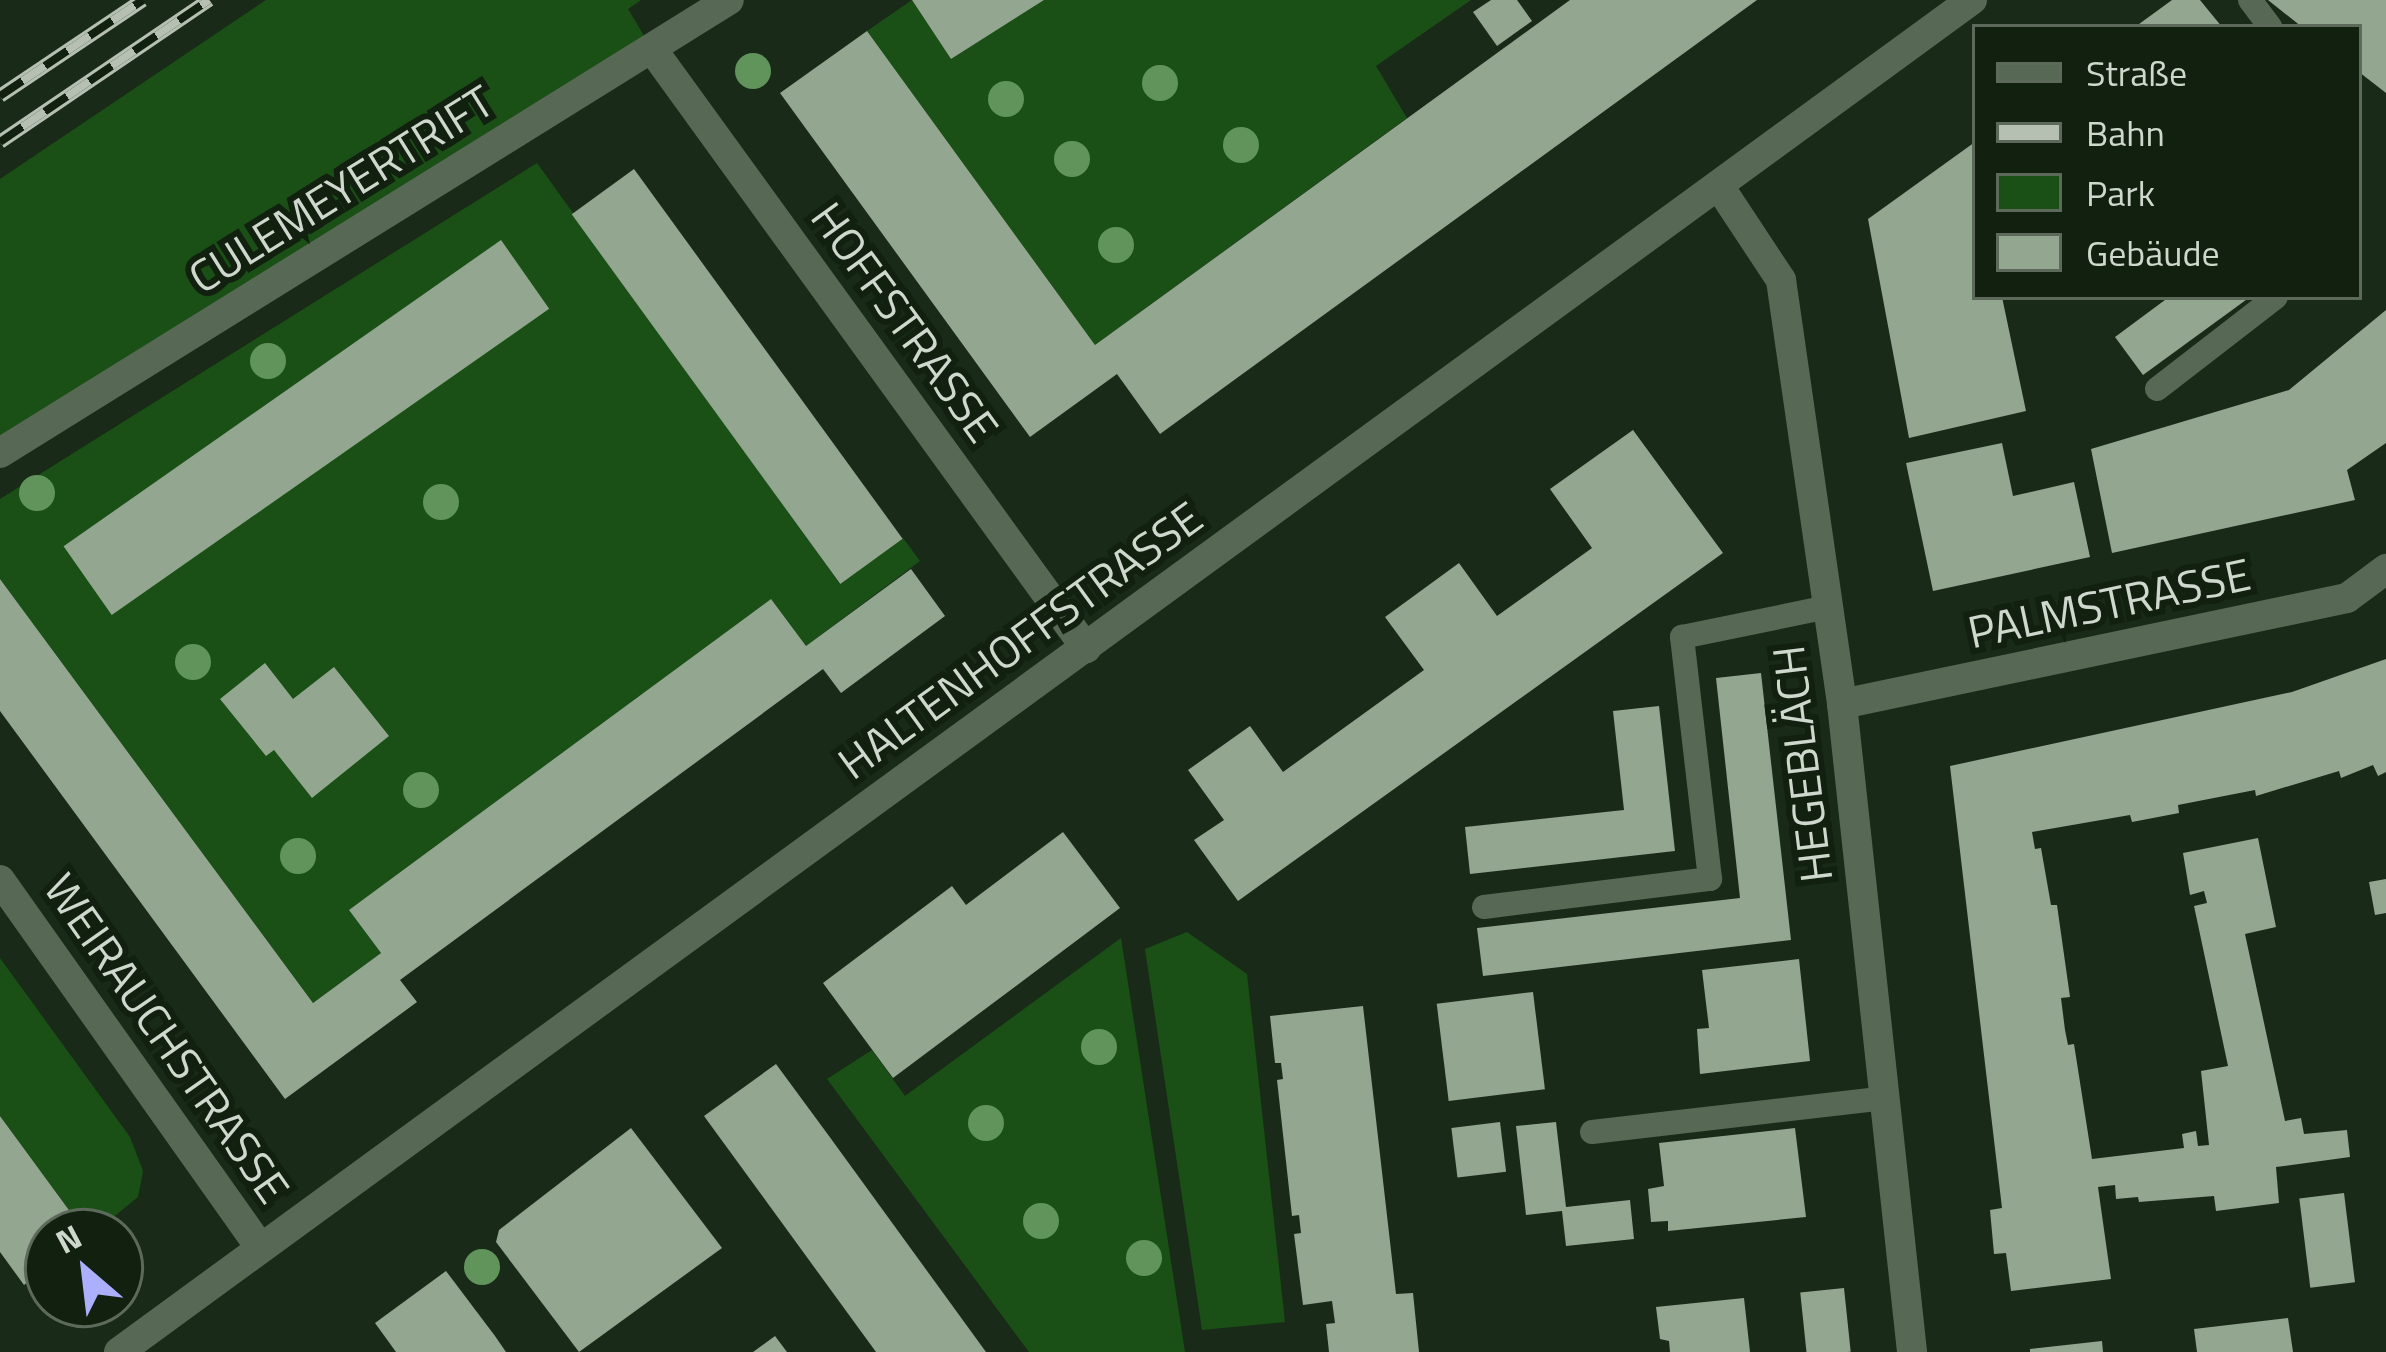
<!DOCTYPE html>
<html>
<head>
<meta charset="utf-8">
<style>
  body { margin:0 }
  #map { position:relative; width:2386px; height:1352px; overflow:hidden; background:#1a2a19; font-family:"Titillium Web",sans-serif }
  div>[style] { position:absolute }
  .green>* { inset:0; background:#1a5016 }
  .building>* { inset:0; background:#92a690; transform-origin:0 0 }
  .service>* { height:24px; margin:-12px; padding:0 12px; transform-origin:12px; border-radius:12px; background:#576955 }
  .minor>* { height:30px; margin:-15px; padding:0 15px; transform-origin:15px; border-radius:15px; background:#576955 }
  .tertiary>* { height:30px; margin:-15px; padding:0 15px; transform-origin:15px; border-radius:15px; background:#576955 }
  .rail>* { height:14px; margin-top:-7px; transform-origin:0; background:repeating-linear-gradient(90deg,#11200f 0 27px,#b5c0b3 0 54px); box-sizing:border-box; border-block:3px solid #b5c0b3 }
  .trees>* { width:36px; height:36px; margin:-18px; border-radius:50%; background:#60945b }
  span { translate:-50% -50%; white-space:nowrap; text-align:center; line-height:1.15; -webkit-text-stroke:12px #11200f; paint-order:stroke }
  .street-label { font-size:45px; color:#ced8cc }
  .legend { position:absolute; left:1972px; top:24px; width:390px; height:276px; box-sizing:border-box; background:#11200f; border:3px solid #5d6a5b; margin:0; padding:15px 21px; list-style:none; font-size:36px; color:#ced8cc }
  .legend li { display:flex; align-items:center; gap:24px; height:60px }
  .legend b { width:60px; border:3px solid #5d6a5b }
  .north { position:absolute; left:24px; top:1208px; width:120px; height:120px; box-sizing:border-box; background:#11200f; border:3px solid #5d6a5b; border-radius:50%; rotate:332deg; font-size:33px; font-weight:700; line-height:48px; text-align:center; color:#ced8cc }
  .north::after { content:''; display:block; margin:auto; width:42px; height:54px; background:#acaffb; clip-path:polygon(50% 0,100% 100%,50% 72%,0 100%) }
</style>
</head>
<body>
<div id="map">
  <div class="green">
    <i style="clip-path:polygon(266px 0,641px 0,628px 9px,652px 49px,0 453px,0 179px)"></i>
    <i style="clip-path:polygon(912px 0,951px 59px,1044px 0,1471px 0,1376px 66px,1407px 118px,1095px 345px,867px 31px)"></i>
    <i style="clip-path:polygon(537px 163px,840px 584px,903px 538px,920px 561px,806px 646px,771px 600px,350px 911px,381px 953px,313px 1003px,0 579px,0 499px)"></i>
    <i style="clip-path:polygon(1187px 932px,1247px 974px,1285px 1322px,1202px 1330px,1145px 949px)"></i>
    <i style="clip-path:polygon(1121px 938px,1185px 1352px,1029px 1352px,827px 1079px,872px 1050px,905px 1096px)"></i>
    <i style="clip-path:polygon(0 958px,130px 1137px,143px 1171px,138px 1197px,95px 1232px,85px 1232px,0 1116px)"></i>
  </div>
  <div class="building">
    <i style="clip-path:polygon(912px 0,1044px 0,951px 59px)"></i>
    <i style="clip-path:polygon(1491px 0,1517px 0,1532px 21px,1497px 46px,1473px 12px)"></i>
    <i style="clip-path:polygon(1570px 0,1757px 0,1160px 434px,1117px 374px,1030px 437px,780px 93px,867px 31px,1095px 345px)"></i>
    <i style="clip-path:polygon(2172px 0,2200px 0,2222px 27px,2135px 27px)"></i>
    <i style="clip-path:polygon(2268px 0,2386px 0,2386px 93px,2359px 72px,2359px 27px,2302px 27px)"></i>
    <i style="clip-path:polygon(1975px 142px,1975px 297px,2002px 297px,2026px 411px,1909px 438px,1868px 219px)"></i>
    <i style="left:634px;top:169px;width:457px;height:77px;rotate:54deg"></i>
    <i style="left:501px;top:240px;width:84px;height:534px;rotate:55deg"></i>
    <i style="clip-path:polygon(2169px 297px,2250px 297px,2143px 375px,2115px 337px)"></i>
    <i style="clip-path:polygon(2386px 310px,2386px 443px,2347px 470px,2355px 500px,2112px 553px,2091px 449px,2289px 390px)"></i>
    <i style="clip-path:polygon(1633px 430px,1723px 553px,1238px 901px,1194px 840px,1224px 820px,1188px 770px,1250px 726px,1283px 772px,1424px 670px,1385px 617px,1459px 563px,1497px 616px,1592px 548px,1550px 489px)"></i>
    <i style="clip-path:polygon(2002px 443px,2013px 496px,2074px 482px,2090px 557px,1933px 591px,1906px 463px)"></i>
    <i style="clip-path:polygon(911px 569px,945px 616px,841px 693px,823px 669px,400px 980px,417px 1002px,285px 1099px,0 711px,0 579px,313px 1003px,381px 953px,349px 910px,771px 599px,806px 646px)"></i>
    <i style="clip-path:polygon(2386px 659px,2386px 772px,2378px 776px,2373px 765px,2341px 778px,2339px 771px,2256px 796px,2255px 790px,2178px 805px,2179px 813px,2132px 822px,2130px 815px,2032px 832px,2035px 849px,2041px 848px,2051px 905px,2057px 905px,2070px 997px,2061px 998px,2065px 1030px,2068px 1045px,2074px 1044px,2092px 1159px,2184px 1148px,2182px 1134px,2196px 1131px,2198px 1146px,2209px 1145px,2201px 1071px,2228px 1066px,2194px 906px,2207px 903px,2204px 891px,2190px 895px,2183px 853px,2258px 838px,2276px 927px,2245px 934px,2285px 1121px,2301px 1118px,2304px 1134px,2347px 1130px,2350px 1157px,2276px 1167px,2279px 1203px,2216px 1211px,2214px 1196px,2139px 1202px,2138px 1197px,2116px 1199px,2115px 1185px,2098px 1187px,2111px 1279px,2011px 1291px,2006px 1253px,1994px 1254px,1990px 1210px,2002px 1208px,1950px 766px,2292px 692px)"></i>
    <i style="clip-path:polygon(265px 663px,293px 699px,334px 667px,389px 736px,312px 798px,274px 750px,266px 756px,220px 699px)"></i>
    <i style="clip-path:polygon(1761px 673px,1791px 940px,1483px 976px,1477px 928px,1740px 898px,1716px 678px)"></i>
    <i style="clip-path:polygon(1659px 706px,1675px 851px,1470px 874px,1465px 827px,1624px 810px,1613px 711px)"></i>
    <i style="clip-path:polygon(1063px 832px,1120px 908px,893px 1078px,823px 983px,952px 886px,966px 905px)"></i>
    <i style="clip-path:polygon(2386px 879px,2386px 913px,2375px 915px,2369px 882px)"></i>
    <i style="clip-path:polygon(1799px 959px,1810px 1061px,1700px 1074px,1697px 1029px,1709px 1028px,1702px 970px)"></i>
    <i style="left:1533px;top:992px;width:98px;height:97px;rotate:83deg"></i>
    <i style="clip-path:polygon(1363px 1006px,1396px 1294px,1413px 1293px,1419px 1352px,1329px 1352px,1326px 1324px,1335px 1323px,1332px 1301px,1303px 1305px,1294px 1234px,1301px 1233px,1299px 1215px,1292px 1216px,1277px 1080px,1283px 1079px,1281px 1063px,1275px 1063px,1270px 1016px)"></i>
    <i style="clip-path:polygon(776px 1064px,829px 1136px,986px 1352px,876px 1352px,704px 1116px)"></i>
    <i style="clip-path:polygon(0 1116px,85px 1232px,48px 1232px,48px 1267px,24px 1285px,0 1252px)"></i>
    <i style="left:1500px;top:1122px;width:50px;height:49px;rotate:83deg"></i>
    <i style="clip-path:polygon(1556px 1122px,1566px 1207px,1630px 1200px,1634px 1239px,1566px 1246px,1562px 1211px,1526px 1215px,1516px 1126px)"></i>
    <i style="clip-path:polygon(631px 1128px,722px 1248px,579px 1352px,496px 1242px,499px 1230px)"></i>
    <i style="clip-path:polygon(1795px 1128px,1806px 1217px,1668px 1231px,1668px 1221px,1651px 1222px,1648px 1189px,1664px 1186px,1659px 1143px)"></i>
    <i style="left:2344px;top:1193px;width:90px;height:45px;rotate:83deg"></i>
    <i style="clip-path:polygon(446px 1271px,495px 1336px,506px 1352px,396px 1352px,375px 1323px)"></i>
    <i style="left:1844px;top:1288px;width:64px;height:44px;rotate:84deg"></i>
    <i style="clip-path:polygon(1744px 1298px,1750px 1352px,1670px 1352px,1669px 1341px,1660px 1339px,1656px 1307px)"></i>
    <i style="clip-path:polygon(2288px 1318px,2293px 1352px,2197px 1352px,2194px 1329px)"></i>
    <i style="clip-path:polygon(775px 1336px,787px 1352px,753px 1352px)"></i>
    <i style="clip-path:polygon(2102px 1341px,2103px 1352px,2030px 1352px,2030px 1349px)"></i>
  </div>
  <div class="service">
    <i style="left:2250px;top:0;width:34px;rotate:53deg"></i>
    <i style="left:2157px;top:389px;width:150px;rotate:-37.7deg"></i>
    <i style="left:1484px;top:907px;width:228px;rotate:-7.1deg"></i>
    <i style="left:1710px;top:879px;width:244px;rotate:-96.6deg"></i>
    <i style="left:1682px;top:637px;width:149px;rotate:-11.6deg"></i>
    <i style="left:1592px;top:1132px;width:295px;rotate:-6.6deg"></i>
  </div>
  <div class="minor">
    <i style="left:652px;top:49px;width:740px;rotate:54.08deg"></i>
    <i style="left:1719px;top:186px;width:113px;rotate:56.6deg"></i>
    <i style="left:1781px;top:280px;width:428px;rotate:81.8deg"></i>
    <i style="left:1842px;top:704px;width:652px;rotate:83.83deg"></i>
    <i style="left:0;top:453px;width:858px;rotate:-31.86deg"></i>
    <i style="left:1842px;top:704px;width:516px;rotate:-11.85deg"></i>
    <i style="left:2347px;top:598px;width:49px;rotate:-36.6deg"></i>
    <i style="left:0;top:880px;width:451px;rotate:54.7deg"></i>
  </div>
  <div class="tertiary">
    <i style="left:119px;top:1352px;width:2294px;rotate:-36.12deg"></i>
  </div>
  <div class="rail">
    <i style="left:0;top:96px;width:172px;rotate:-33.9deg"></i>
    <i style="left:0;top:142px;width:253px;rotate:-34.2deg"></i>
  </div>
  <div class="trees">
    <i style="left:753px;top:71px"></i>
    <i style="left:1160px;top:83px"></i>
    <i style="left:1006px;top:99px"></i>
    <i style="left:1241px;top:145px"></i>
    <i style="left:1072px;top:159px"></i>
    <i style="left:1116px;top:245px"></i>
    <i style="left:268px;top:361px"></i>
    <i style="left:37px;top:493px"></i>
    <i style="left:441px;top:502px"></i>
    <i style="left:193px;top:662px"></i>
    <i style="left:421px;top:790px"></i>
    <i style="left:298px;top:856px"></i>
    <i style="left:1099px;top:1047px"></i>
    <i style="left:986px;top:1123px"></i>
    <i style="left:1041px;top:1221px"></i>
    <i style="left:1144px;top:1258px"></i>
    <i style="left:482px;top:1267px"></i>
  </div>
  <div class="street-label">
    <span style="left:341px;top:189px;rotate:-32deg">CULEMEYERTRIFT</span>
    <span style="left:905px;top:322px;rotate:54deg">HOFFSTRASSE</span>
    <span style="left:2109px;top:603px;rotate:-12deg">PALMSTRASSE</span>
    <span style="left:1020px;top:640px;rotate:-36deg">HALTENHOFFSTRASSE</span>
    <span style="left:1802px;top:764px;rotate:-97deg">HEGEBLÄCH</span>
    <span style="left:167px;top:1038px;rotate:55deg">WEIRAUCHSTRASSE</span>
  </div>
  <ul class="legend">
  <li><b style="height:15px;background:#576955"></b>Straße</li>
  <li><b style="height:15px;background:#b5c0b3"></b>Bahn</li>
  <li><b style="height:33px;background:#1a5016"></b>Park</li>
  <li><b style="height:33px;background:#92a690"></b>Gebäude</li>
  </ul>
  <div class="north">N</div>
</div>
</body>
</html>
